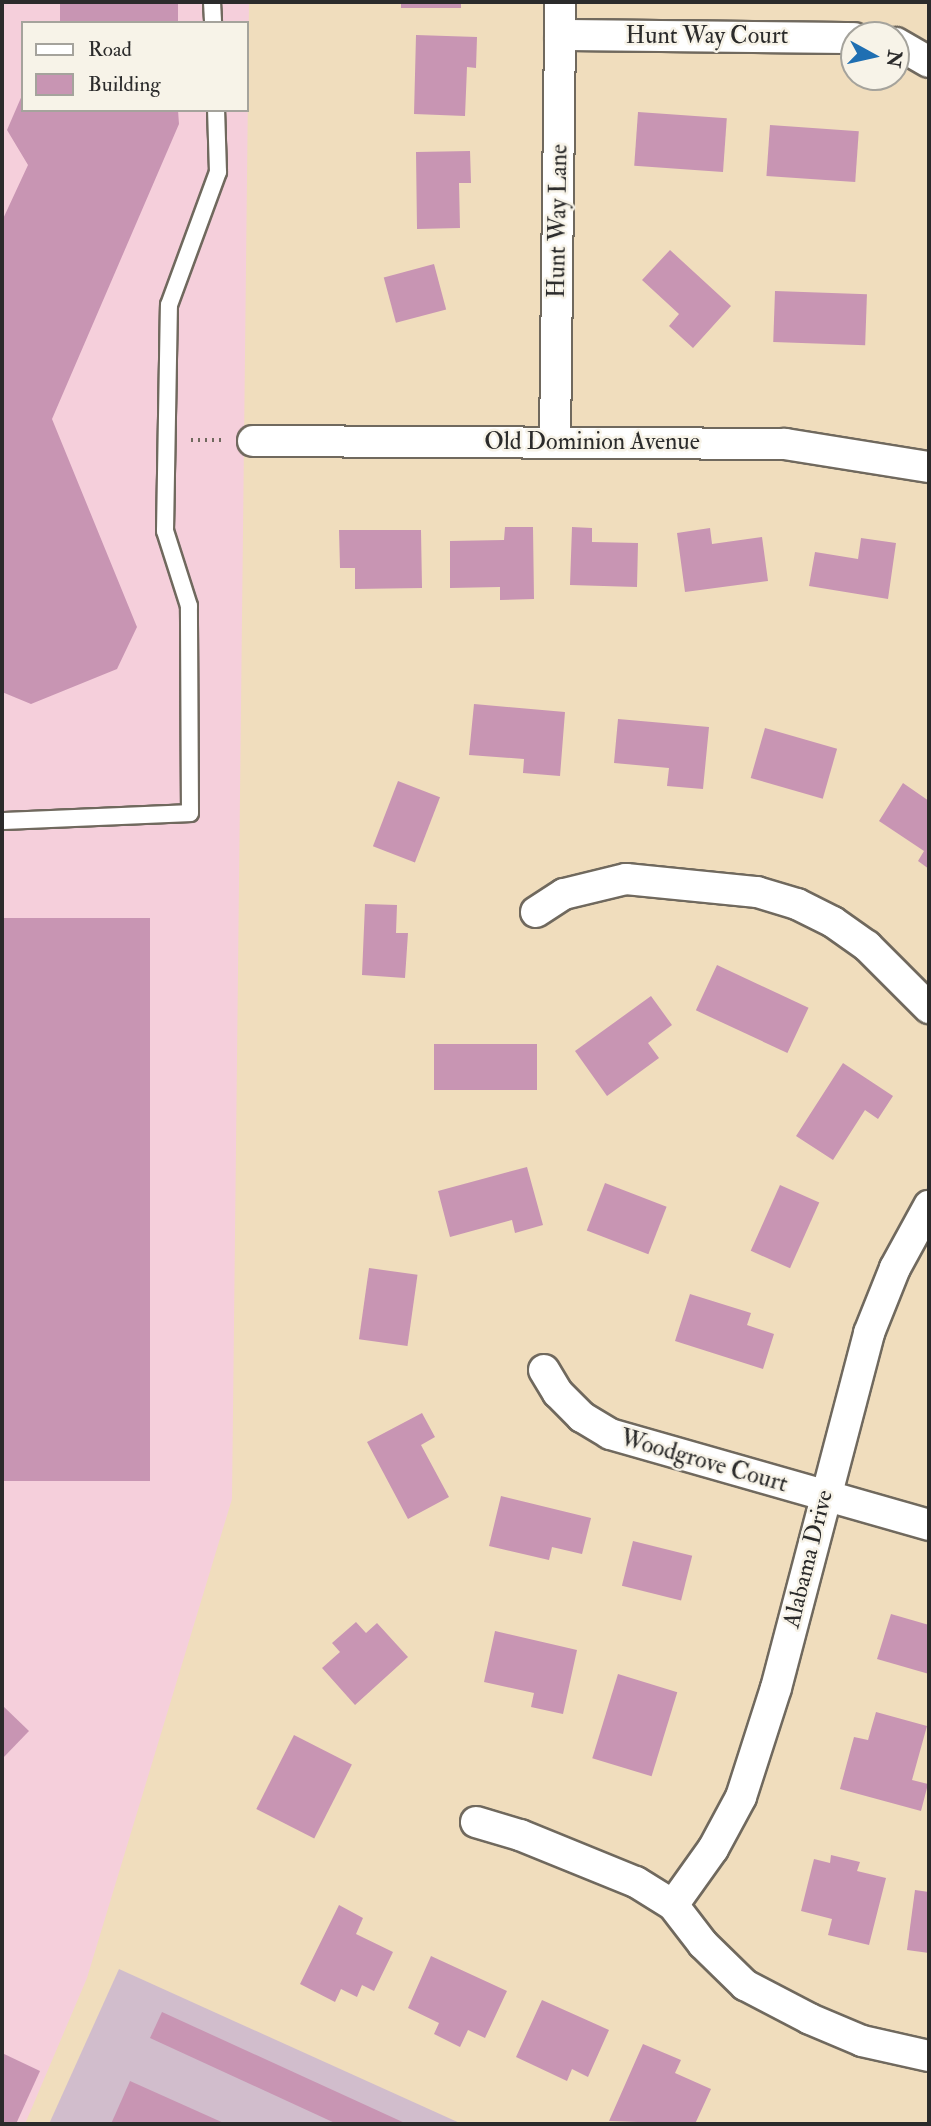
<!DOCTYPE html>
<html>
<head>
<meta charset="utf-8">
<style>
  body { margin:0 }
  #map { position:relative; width:931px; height:2126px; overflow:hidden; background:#f0ddbd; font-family:"IM FELL Double Pica",serif }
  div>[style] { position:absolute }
  .built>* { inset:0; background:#f5cfdb }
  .industrial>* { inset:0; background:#d1bdcc }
  .building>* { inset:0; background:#c895b3; transform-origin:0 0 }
  .path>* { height:4.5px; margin-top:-2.25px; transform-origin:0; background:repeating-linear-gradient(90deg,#70695e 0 2px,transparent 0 7px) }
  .roads { filter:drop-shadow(2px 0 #70695e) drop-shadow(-2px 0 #70695e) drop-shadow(0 2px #70695e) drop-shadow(0 -2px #70695e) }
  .lane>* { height:16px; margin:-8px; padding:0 8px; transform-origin:8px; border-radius:8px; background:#fff }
  .street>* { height:30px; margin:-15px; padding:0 15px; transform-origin:15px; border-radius:15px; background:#fff }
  span { translate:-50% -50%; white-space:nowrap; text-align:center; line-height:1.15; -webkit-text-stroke:5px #f7f3e8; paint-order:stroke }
  .street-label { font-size:24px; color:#2b2b2b }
  .frame { position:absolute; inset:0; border:4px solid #2b2b2b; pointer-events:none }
  .legend { position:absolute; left:21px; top:21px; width:228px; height:91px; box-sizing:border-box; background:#f7f3e8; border:2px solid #a5a39c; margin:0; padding:9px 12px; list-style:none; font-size:21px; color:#2b2b2b }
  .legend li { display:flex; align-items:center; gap:14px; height:35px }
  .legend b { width:35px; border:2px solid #a5a39c }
  .north { position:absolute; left:840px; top:21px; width:70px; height:70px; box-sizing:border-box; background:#f7f3e8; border:2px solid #a5a39c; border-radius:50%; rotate:98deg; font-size:19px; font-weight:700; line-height:28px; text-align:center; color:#2b2b2b }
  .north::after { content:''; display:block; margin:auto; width:24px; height:32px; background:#1f6fb2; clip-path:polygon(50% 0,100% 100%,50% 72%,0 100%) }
</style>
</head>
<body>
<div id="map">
  <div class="built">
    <i style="clip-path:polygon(evenodd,2px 2px,249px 2px,232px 1499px,87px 1978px,25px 2124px,2px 2124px,2px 2px,23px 23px,247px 23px,247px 110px,23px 110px,23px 23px)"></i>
  </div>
  <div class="industrial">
    <i style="clip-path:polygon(119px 1969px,462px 2124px,49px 2124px)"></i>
  </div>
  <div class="building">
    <i style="left:60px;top:2px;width:118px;height:22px"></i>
    <i style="left:401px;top:2px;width:60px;height:6px"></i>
    <i style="clip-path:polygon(416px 35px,477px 37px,476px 68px,467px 67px,465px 116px,414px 114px)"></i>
    <i style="clip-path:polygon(23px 93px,23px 110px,178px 110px,179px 124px,52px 419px,137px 627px,117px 669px,31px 704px,2px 692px,2px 221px,28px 165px,7px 130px)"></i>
    <i style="left:638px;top:112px;width:89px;height:54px;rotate:4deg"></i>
    <i style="left:770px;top:125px;width:89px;height:51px;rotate:4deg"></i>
    <i style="clip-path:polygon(470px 151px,471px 183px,459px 183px,460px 228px,417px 229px,416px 152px)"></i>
    <i style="clip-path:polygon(670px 250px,731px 306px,693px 348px,669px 326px,679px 314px,642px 280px)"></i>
    <i style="left:434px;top:264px;width:47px;height:52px;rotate:75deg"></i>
    <i style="left:775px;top:291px;width:92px;height:51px;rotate:2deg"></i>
    <i style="clip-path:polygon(505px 527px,533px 527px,534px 599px,500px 600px,500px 587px,450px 588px,450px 541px,504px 540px)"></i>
    <i style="clip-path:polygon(572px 527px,592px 528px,592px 542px,638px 543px,637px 587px,570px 585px)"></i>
    <i style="clip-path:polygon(710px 528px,712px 544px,762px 537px,768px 581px,685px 592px,677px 533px)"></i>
    <i style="clip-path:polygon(339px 530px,421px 530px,422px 588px,355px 589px,355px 568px,340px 568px)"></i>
    <i style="clip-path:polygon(861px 538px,896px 543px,888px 599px,809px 586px,815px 552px,858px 559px)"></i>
    <i style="clip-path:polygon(474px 704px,565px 712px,560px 776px,523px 773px,524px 759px,469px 755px)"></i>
    <i style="clip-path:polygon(618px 719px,709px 727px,703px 789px,667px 786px,669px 768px,614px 763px)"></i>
    <i style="left:765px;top:728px;width:75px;height:52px;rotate:16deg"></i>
    <i style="left:398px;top:781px;width:45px;height:70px;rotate:21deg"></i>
    <i style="clip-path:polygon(903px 783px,929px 801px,929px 869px,918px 861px,924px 851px,879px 821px)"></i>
    <i style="clip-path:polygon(365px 904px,397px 905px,396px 933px,408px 933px,405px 978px,362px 975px)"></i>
    <i style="left:2px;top:918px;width:148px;height:563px"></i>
    <i style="left:717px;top:965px;width:101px;height:50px;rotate:25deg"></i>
    <i style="clip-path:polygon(651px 996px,672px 1025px,648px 1043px,659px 1058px,607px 1096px,575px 1051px)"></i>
    <i style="left:434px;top:1044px;width:103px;height:46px"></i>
    <i style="clip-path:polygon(843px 1063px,893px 1096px,878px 1119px,865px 1110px,833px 1160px,796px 1136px)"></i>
    <i style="clip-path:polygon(527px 1167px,543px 1225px,515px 1233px,512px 1220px,450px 1237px,438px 1191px)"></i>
    <i style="left:605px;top:1183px;width:66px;height:51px;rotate:21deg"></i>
    <i style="left:780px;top:1185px;width:43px;height:72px;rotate:24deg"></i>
    <i style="left:369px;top:1268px;width:49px;height:72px;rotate:8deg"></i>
    <i style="clip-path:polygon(690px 1294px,751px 1313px,747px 1325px,774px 1334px,763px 1369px,675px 1341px)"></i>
    <i style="clip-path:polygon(422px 1413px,435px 1437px,421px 1445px,449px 1497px,408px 1519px,367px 1442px)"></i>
    <i style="clip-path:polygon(501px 1496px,591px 1518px,582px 1554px,552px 1547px,549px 1560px,489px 1546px)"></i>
    <i style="left:633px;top:1541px;width:61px;height:46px;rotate:14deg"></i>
    <i style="clip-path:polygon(891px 1614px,929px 1625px,929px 1674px,877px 1659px)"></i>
    <i style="clip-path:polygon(356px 1622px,366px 1633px,377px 1623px,408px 1657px,355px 1705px,322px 1668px,340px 1652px,332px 1643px)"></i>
    <i style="clip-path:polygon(495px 1631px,577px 1650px,563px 1714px,531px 1707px,534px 1693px,484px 1682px)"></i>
    <i style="left:618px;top:1674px;width:62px;height:88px;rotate:17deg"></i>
    <i style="clip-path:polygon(2px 1705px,29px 1731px,2px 1759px)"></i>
    <i style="clip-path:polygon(876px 1712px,927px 1726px,912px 1780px,928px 1784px,921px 1811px,840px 1789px,854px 1737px,868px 1740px)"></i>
    <i style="left:294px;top:1735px;width:65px;height:83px;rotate:27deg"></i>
    <i style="clip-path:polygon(831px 1855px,860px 1862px,857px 1871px,886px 1878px,869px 1945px,828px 1935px,832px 1919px,801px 1911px,814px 1859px,830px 1863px)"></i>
    <i style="clip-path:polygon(915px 1890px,929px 1892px,929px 1953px,907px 1950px)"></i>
    <i style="clip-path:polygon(339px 1905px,363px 1918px,356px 1934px,393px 1952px,374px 1991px,362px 1985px,357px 1997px,341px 1989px,335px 2002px,300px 1984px)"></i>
    <i style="clip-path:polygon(431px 1956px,507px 1991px,485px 2038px,468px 2030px,460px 2047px,434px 2034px,439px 2023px,408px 2008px)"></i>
    <i style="clip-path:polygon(542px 2000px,609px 2030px,588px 2077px,572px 2069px,567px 2081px,516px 2057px)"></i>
    <i style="clip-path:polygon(162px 2012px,407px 2124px,337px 2124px,150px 2038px)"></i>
    <i style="clip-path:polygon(643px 2044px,681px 2060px,675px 2073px,711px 2089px,695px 2124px,609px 2121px)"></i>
    <i style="clip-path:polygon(2px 2053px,40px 2071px,16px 2124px,2px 2124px)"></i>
    <i style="clip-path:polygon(130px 2081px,226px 2124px,111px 2124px)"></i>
  </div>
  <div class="path">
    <i style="left:191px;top:440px;width:34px"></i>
  </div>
  <div class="roads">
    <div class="lane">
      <i style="left:212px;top:2px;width:21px;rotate:87deg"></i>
      <i style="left:2px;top:821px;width:188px;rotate:-2.4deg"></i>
      <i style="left:190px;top:813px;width:207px;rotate:-90.3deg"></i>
      <i style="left:189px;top:606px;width:79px;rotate:-107.7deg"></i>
      <i style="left:165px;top:531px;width:226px;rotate:-89deg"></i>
      <i style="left:169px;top:305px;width:142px;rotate:-69.8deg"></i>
      <i style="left:218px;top:172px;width:62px;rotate:-91.8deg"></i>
    </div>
    <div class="street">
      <i style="left:560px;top:35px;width:294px;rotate:0.6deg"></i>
      <i style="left:896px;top:43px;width:38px;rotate:30deg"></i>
      <i style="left:253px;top:441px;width:532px;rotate:0.32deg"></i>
      <i style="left:785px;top:444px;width:146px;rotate:9.1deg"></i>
      <i style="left:555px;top:441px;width:439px;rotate:-89.3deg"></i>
      <i style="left:536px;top:912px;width:33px;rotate:-33deg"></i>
      <i style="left:564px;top:894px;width:64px;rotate:-13.6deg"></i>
      <i style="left:626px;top:879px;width:132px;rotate:5.7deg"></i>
      <i style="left:757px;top:892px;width:42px;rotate:16.7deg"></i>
      <i style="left:797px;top:904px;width:40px;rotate:26.6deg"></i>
      <i style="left:833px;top:922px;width:42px;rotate:35.2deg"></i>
      <i style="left:867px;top:946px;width:88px;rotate:45deg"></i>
      <i style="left:544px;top:1370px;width:27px;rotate:59deg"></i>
      <i style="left:558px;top:1393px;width:34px;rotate:45deg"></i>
      <i style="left:582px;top:1417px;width:33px;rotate:31deg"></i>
      <i style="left:610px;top:1434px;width:332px;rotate:15.9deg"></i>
      <i style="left:476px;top:1822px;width:46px;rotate:16.5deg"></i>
      <i style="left:520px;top:1835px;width:125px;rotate:22.1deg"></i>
      <i style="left:636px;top:1882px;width:44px;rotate:31.9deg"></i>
      <i style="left:673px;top:1905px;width:49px;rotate:52.4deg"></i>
      <i style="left:703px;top:1944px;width:59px;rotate:44.3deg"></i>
      <i style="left:745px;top:1985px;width:73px;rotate:27.6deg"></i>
      <i style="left:810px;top:2019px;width:56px;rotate:22.9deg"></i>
      <i style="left:862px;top:2041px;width:69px;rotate:12.6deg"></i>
      <i style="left:673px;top:1905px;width:69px;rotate:-54.5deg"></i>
      <i style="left:713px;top:1849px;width:59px;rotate:-61.7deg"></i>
      <i style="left:741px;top:1797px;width:114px;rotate:-72.2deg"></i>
      <i style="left:776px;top:1688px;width:367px;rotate:-75.3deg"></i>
      <i style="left:869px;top:1333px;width:70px;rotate:-68.2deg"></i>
      <i style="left:895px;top:1268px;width:71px;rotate:-61.3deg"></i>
    </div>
  </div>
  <div class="street-label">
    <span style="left:707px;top:36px">Hunt Way Court</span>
    <span style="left:558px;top:221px;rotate:-89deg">Hunt Way Lane</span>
    <span style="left:592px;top:442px">Old Dominion Avenue</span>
    <span style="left:704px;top:1461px;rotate:16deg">Woodgrove Court</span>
    <span style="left:808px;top:1559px;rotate:-76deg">Alabama Drive</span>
  </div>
  <div class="frame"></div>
  <ul class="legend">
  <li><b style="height:9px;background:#fff"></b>Road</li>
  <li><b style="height:19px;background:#c895b3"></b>Building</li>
  </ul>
  <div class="north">N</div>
</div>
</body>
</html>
